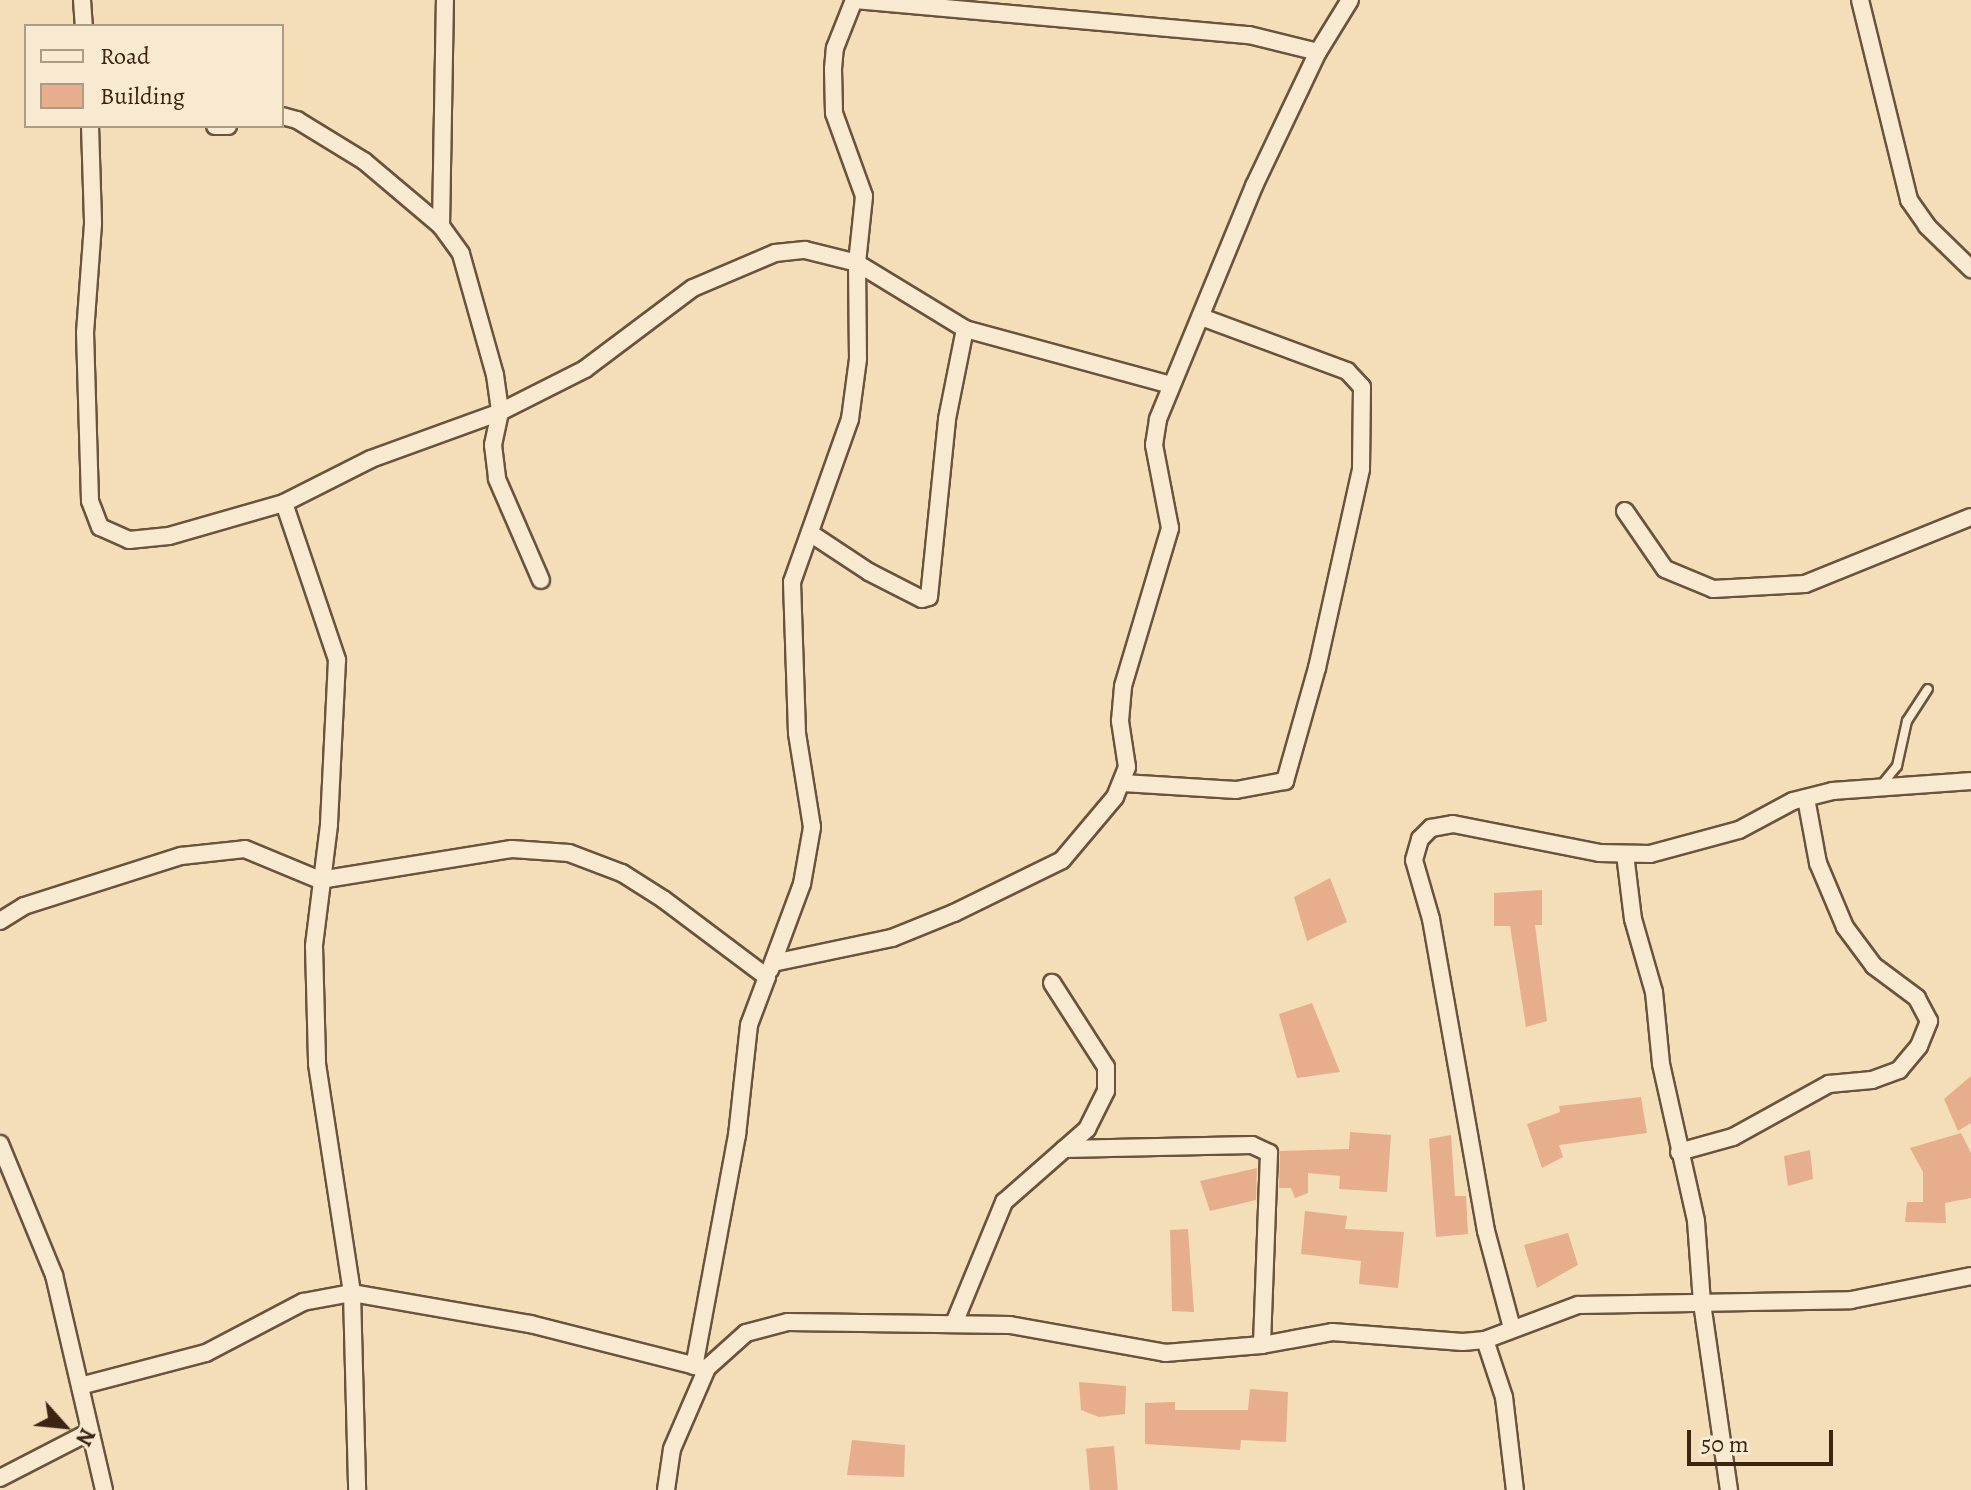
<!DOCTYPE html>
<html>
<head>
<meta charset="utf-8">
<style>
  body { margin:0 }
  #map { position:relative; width:1971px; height:1490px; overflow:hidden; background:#f3deb8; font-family:Alegreya,serif }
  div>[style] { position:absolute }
  .building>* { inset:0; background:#e6ae8c; transform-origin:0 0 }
  .roads { filter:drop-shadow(2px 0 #69533c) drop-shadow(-2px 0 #69533c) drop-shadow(0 2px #69533c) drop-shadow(0 -2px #69533c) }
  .lane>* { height:8px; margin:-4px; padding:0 4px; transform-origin:4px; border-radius:4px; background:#f7ead1 }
  .street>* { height:16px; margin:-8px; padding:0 8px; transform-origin:8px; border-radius:8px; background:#f7ead1 }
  span { translate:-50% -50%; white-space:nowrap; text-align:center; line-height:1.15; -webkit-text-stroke:6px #f7ead1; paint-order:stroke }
  .legend { position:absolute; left:24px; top:24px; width:260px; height:104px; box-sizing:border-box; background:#f7ead1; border:2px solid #ac9b85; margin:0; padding:10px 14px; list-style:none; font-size:24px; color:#3b2512 }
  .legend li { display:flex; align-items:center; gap:16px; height:40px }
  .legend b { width:40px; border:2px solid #ac9b85 }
  .north { position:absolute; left:24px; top:1386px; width:80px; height:80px; -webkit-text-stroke:6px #f7ead1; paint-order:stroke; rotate:117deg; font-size:22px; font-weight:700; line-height:32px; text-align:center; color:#3b2512 }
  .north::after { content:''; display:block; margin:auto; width:28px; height:36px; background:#3b2512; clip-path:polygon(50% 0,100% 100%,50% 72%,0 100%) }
  .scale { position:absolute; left:1687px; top:1430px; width:146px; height:36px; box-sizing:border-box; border:4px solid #3b2512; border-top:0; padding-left:10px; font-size:24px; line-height:28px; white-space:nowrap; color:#3b2512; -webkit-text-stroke:6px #f7ead1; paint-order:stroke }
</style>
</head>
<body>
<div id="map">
  <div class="building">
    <i style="clip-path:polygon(1330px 878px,1347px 922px,1307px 941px,1294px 897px)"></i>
    <i style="clip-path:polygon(1542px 890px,1542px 925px,1535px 925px,1547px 1021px,1526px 1027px,1510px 926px,1494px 926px,1494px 893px)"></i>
    <i style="clip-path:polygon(1312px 1003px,1340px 1072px,1297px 1078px,1279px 1014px)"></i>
    <i style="clip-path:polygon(1971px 1076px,1971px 1123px,1958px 1131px,1944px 1099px)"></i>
    <i style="clip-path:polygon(1641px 1097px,1647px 1133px,1559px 1145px,1563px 1157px,1542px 1168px,1527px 1124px,1560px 1112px,1559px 1106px)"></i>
    <i style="clip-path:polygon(1350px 1132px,1391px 1135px,1387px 1192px,1339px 1189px,1340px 1176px,1308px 1173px,1308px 1193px,1295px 1198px,1291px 1188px,1279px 1188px,1280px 1151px,1349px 1149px)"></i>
    <i style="clip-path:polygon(1961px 1133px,1971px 1153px,1971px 1198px,1945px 1203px,1946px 1223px,1905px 1222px,1907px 1202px,1923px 1202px,1923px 1172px,1910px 1148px)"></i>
    <i style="clip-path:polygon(1451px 1135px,1455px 1196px,1466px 1196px,1468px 1234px,1436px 1237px,1429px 1139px)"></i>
    <i style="clip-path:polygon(1810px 1150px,1813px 1179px,1788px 1186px,1784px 1156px)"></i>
    <i style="clip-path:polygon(1257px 1168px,1256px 1200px,1210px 1211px,1200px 1181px)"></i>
    <i style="clip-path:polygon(1305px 1211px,1347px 1216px,1345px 1229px,1404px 1232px,1398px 1288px,1359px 1284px,1361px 1261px,1301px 1254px)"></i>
    <i style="clip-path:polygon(1188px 1229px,1194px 1312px,1172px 1311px,1170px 1230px)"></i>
    <i style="clip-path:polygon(1568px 1233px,1578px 1265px,1537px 1288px,1524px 1245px)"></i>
    <i style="clip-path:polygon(1079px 1382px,1126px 1386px,1125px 1414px,1099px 1417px,1081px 1410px)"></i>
    <i style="clip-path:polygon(1250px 1389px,1288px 1392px,1286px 1442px,1241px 1440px,1240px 1450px,1145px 1444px,1145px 1403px,1175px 1402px,1175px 1410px,1248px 1410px)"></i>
    <i style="clip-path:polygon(852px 1440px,905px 1445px,904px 1477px,847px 1475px)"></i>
    <i style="left:1114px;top:1446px;width:44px;height:28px;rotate:85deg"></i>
  </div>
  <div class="roads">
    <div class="lane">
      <i style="left:1880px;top:787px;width:27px;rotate:-51deg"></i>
      <i style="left:1897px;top:766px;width:46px;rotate:-77.5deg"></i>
      <i style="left:1907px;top:721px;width:38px;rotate:-57deg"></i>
    </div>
    <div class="street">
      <i style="left:82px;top:0;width:26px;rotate:86deg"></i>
      <i style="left:855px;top:0;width:396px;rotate:5.1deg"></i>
      <i style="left:1249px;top:35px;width:71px;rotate:13.8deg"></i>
      <i style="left:1860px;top:0;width:206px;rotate:76.2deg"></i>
      <i style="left:1909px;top:200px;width:32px;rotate:55deg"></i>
      <i style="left:1927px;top:226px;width:62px;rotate:44.3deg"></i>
      <i style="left:282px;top:116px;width:16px;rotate:15deg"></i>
      <i style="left:297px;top:120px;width:79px;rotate:31.5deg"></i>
      <i style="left:364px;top:161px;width:101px;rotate:40.2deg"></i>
      <i style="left:441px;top:226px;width:34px;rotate:54deg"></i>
      <i style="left:461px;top:254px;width:126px;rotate:74.3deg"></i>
      <i style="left:495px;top:375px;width:37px;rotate:82deg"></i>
      <i style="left:500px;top:412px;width:34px;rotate:102deg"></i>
      <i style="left:493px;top:445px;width:34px;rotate:83deg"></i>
      <i style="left:497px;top:479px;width:110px;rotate:66.5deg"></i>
      <i style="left:90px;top:126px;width:98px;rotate:88.2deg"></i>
      <i style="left:93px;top:224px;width:108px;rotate:94.2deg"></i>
      <i style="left:85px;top:332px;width:169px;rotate:88.3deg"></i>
      <i style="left:90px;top:501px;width:28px;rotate:69deg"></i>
      <i style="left:100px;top:527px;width:32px;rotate:24deg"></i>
      <i style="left:129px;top:540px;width:40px;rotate:-5.7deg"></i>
      <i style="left:169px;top:536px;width:120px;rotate:-16deg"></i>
      <i style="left:284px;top:503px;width:97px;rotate:-26.8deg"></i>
      <i style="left:371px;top:459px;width:137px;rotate:-20deg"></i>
      <i style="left:500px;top:412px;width:95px;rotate:-26.8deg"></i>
      <i style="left:585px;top:369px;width:135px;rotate:-36.9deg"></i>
      <i style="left:693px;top:288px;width:89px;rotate:-23.1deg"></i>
      <i style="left:775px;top:253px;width:30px;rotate:-6deg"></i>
      <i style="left:805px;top:250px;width:54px;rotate:14deg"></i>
      <i style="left:857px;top:263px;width:127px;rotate:31.4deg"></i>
      <i style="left:965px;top:329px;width:213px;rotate:15.2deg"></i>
      <i style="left:215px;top:126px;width:13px"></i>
      <i style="left:441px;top:226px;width:226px;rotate:-89deg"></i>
      <i style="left:284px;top:503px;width:166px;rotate:71.3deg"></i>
      <i style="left:337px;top:660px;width:165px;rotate:92.8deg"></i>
      <i style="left:329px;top:825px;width:122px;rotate:97.1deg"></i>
      <i style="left:314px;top:946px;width:118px;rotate:88.5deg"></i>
      <i style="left:317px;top:1064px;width:232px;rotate:81.3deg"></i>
      <i style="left:352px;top:1293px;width:197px;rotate:88.5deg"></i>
      <i style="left:1625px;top:511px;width:70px;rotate:55.4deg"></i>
      <i style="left:1665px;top:569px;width:52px;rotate:22.6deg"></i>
      <i style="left:1713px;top:589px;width:92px;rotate:-3.1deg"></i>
      <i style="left:1805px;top:584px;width:179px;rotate:-22deg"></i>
      <i style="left:810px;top:533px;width:71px;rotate:33.5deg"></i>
      <i style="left:869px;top:572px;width:59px;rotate:27deg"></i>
      <i style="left:922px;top:599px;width:7px;rotate:-16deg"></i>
      <i style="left:929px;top:597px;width:179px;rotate:-84.2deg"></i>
      <i style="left:947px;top:419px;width:92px;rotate:-78.7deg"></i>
      <i style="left:1123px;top:783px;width:113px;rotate:3.5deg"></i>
      <i style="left:1236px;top:790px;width:50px;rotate:-10.4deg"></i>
      <i style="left:1285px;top:781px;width:117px;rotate:-74.2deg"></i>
      <i style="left:1317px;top:668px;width:204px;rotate:-77.5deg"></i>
      <i style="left:1361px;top:469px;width:82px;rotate:-89.3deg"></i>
      <i style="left:1362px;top:387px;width:22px;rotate:-133deg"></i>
      <i style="left:1347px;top:371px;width:156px;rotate:-159.7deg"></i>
      <i style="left:1625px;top:854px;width:65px;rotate:83deg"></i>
      <i style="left:1633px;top:919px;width:76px;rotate:74deg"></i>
      <i style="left:1654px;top:992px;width:72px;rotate:84.4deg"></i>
      <i style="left:1661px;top:1064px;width:161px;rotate:77.4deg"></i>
      <i style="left:1696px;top:1221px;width:82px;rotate:85.8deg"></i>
      <i style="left:1702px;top:1303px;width:189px;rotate:81.8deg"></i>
      <i style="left:0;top:921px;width:28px;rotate:-32deg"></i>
      <i style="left:24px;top:906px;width:165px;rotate:-17.7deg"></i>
      <i style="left:181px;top:856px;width:64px;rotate:-6.2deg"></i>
      <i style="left:245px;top:849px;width:81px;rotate:22.5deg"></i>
      <i style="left:320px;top:880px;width:194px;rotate:-9.2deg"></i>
      <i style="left:512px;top:849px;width:57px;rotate:4deg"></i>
      <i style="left:569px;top:853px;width:57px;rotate:20.7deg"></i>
      <i style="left:622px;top:873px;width:49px;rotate:32.4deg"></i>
      <i style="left:663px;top:899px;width:130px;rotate:36.9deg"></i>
      <i style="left:767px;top:977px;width:51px;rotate:110.6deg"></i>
      <i style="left:749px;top:1025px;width:111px;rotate:96.2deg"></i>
      <i style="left:737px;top:1135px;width:235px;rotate:100.5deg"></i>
      <i style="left:773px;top:963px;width:122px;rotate:-11.9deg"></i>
      <i style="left:892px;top:938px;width:67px;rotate:-22deg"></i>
      <i style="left:954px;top:913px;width:120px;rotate:-26.1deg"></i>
      <i style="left:1062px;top:860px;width:82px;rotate:-49.9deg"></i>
      <i style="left:1115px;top:797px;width:32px;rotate:-68deg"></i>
      <i style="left:1127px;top:767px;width:47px;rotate:-98.7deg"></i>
      <i style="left:1120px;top:721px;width:35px;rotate:-85deg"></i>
      <i style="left:1123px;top:686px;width:165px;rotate:-73.4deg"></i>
      <i style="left:1170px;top:528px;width:85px;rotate:-100.9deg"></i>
      <i style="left:1154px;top:445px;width:26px;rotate:-81deg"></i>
      <i style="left:1158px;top:419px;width:252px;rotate:-67.6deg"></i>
      <i style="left:1254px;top:186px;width:148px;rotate:-64.5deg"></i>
      <i style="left:1318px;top:52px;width:61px;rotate:-58.4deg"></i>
      <i style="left:770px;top:970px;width:92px;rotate:-69.6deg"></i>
      <i style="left:802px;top:884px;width:58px;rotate:-80deg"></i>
      <i style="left:812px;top:827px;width:95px;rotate:-99.1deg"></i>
      <i style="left:797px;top:733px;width:151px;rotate:-91.9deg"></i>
      <i style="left:792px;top:582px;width:173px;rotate:-70.4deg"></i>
      <i style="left:850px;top:419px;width:61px;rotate:-82.4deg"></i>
      <i style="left:858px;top:359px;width:96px;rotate:-90.6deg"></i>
      <i style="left:857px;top:263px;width:67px;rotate:-84deg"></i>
      <i style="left:864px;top:196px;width:88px;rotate:-109.9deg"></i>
      <i style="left:834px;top:113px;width:44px;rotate:-91.3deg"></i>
      <i style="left:833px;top:69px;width:21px;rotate:-85deg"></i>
      <i style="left:835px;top:48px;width:52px;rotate:-68.4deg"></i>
      <i style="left:0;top:1144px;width:142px;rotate:67.6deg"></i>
      <i style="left:54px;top:1275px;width:221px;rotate:76.9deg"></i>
      <i style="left:1064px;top:1149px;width:188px;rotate:-1.2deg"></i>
      <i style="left:1252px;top:1145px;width:19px;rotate:25deg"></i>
      <i style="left:1269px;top:1153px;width:192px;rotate:92.1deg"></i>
      <i style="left:1679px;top:1152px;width:56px;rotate:-15.5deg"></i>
      <i style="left:1733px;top:1137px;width:110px;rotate:-28.9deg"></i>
      <i style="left:1829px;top:1084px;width:43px;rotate:-5.3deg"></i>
      <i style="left:1872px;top:1080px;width:29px;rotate:-20deg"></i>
      <i style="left:1899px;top:1070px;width:31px;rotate:-50deg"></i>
      <i style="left:1919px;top:1046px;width:27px;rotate:-68deg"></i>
      <i style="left:1929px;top:1021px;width:26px;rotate:-118deg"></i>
      <i style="left:1917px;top:998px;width:54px;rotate:-143.3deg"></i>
      <i style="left:1874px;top:966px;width:49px;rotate:-126.6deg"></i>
      <i style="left:1845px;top:927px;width:69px;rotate:-112.9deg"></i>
      <i style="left:1818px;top:863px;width:66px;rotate:-100.5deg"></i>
      <i style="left:955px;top:1321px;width:129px;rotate:-67.6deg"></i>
      <i style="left:1004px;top:1202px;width:111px;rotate:-41.3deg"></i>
      <i style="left:1087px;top:1129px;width:42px;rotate:-63.4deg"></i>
      <i style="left:1106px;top:1091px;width:24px;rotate:-90deg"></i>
      <i style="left:1106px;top:1067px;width:100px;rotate:-122.7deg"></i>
      <i style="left:1512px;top:1328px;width:100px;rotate:-105deg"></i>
      <i style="left:1486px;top:1231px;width:317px;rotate:-100deg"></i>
      <i style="left:1431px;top:919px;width:61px;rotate:-106.1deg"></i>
      <i style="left:1414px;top:860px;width:22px;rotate:-74deg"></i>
      <i style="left:1420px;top:839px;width:16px;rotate:-45deg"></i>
      <i style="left:1431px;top:828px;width:22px;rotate:-10deg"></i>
      <i style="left:1453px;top:824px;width:149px;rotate:11.2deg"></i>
      <i style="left:1599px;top:853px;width:51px;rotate:1.1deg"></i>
      <i style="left:1650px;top:854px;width:92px;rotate:-15.1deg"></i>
      <i style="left:1739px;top:830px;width:61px;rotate:-28.2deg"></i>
      <i style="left:1793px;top:801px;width:41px;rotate:-14deg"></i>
      <i style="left:1833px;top:791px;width:138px;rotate:-4.1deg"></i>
      <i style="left:1485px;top:1340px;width:60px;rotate:71.6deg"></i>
      <i style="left:1504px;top:1397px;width:94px;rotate:83.3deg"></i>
      <i style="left:80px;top:1386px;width:130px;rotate:-14.7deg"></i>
      <i style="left:206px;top:1353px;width:110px;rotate:-27.7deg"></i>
      <i style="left:303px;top:1302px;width:50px;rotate:-10.4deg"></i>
      <i style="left:352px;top:1293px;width:181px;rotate:9.9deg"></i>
      <i style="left:530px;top:1324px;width:179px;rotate:14.2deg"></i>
      <i style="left:0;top:1478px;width:98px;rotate:-27.3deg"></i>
      <i style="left:666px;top:1490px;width:41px;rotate:-81.7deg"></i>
      <i style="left:672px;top:1449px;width:88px;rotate:-66.6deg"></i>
      <i style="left:707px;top:1368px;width:52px;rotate:-41.9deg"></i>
      <i style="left:746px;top:1333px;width:43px;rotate:-14.7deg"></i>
      <i style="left:788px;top:1322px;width:222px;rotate:0.8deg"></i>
      <i style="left:1010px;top:1325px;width:158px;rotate:10.2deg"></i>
      <i style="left:1165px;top:1353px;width:97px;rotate:-4.7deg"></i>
      <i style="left:1262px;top:1345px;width:71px;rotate:-10.5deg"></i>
      <i style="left:1332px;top:1332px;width:131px;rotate:4.4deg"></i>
      <i style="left:1463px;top:1342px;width:22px;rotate:-5deg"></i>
      <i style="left:1485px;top:1340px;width:99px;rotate:-20.6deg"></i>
      <i style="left:1578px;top:1305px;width:273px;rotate:-1deg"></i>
      <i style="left:1851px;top:1300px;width:122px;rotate:-11.3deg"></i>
    </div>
  </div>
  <ul class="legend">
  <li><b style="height:10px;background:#f7ead1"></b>Road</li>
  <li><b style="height:22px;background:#e6ae8c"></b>Building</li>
  </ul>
  <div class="north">N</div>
  <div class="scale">50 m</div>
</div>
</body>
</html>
